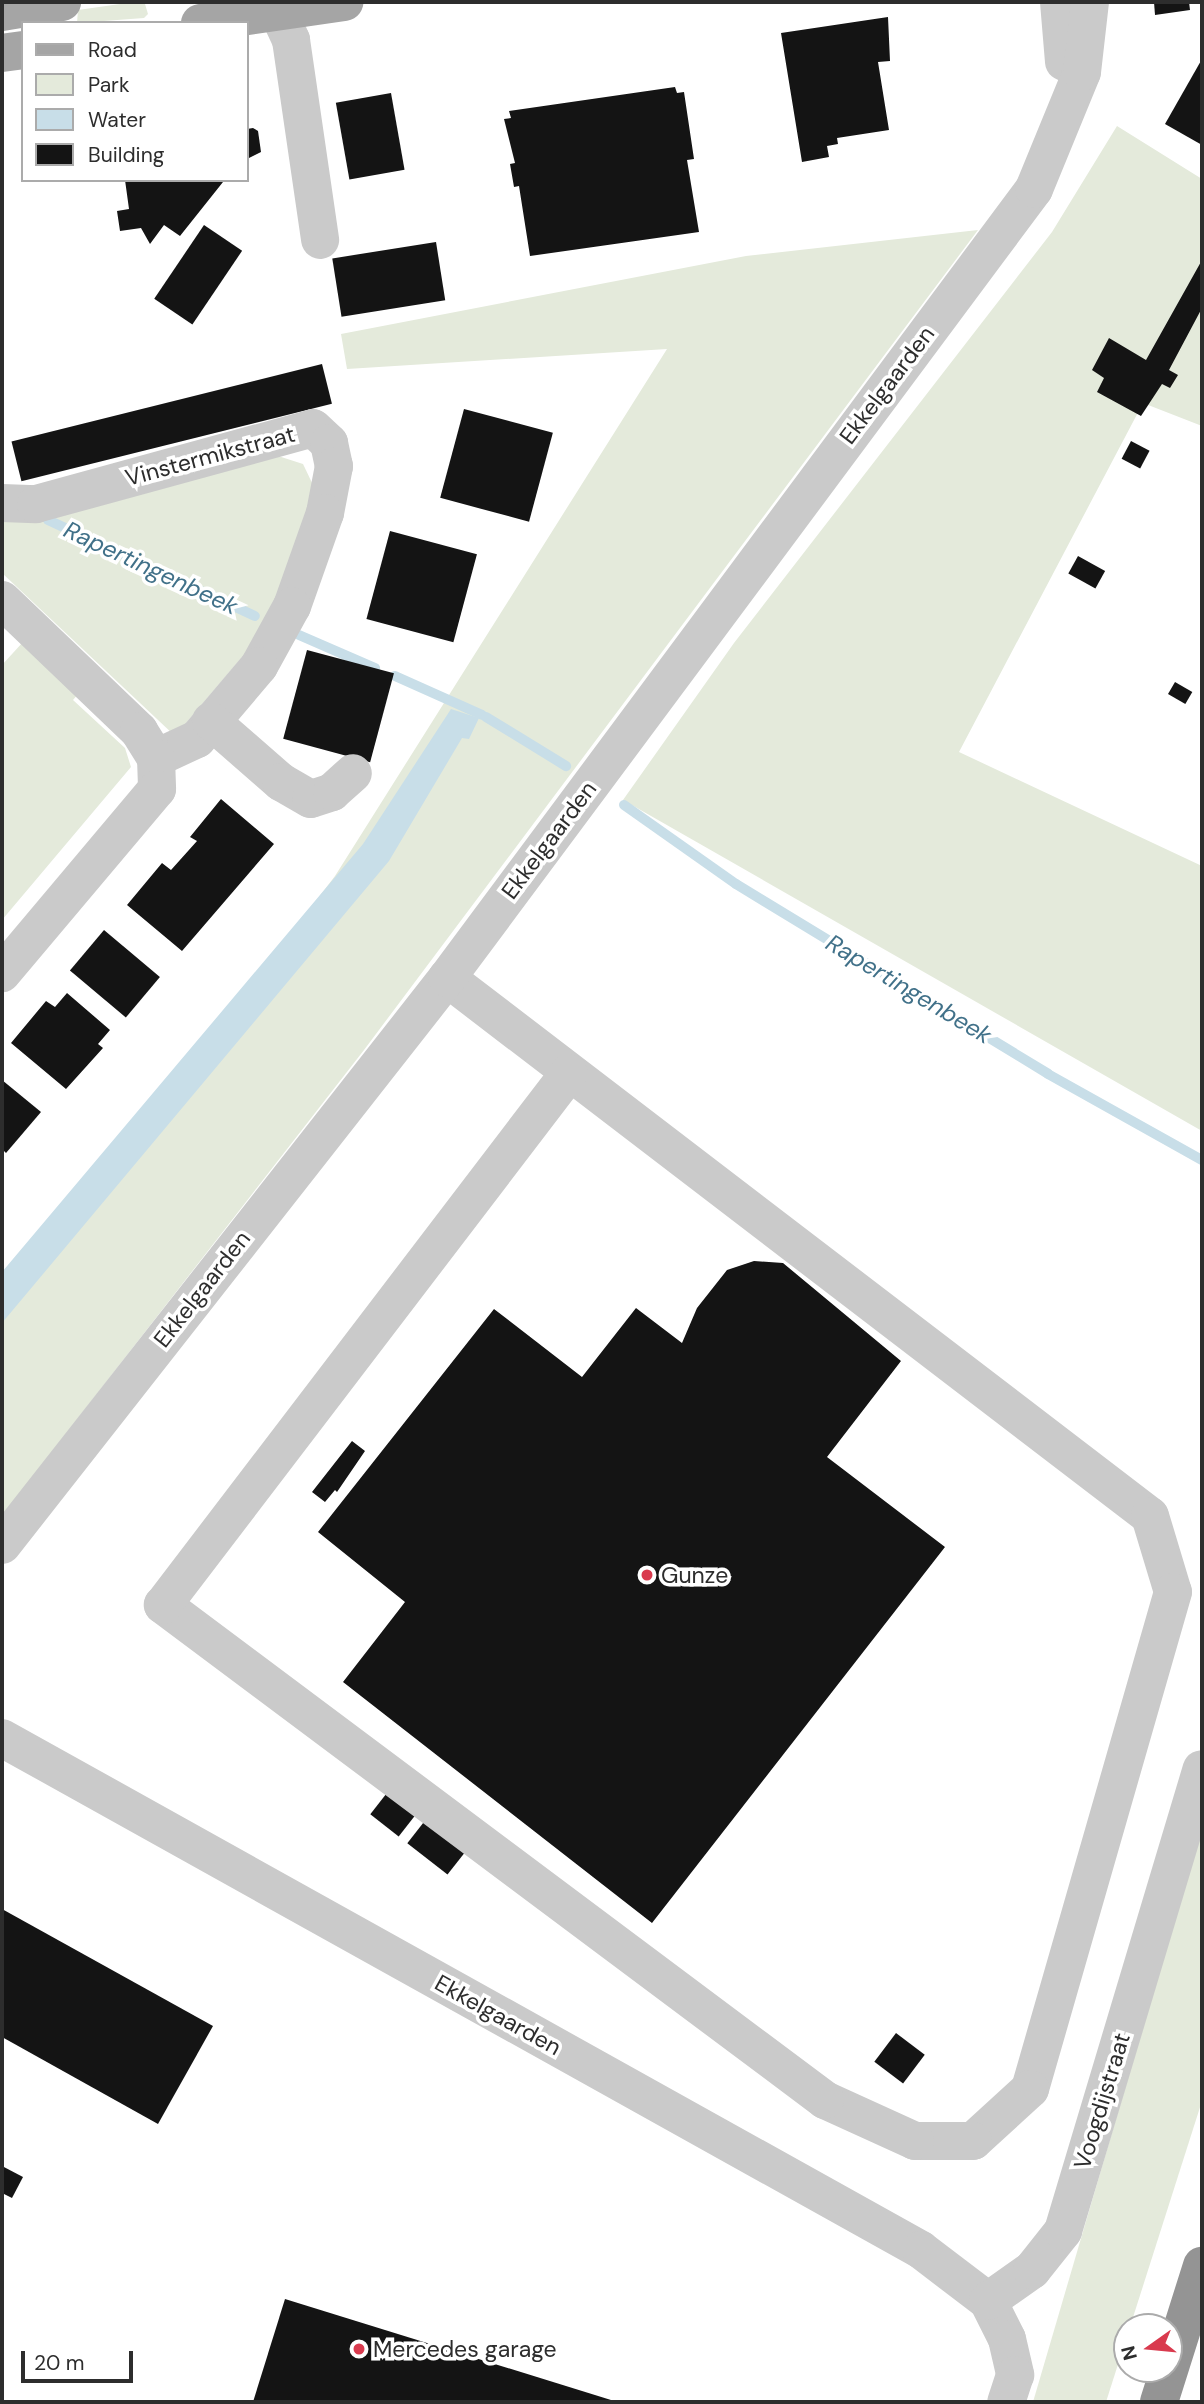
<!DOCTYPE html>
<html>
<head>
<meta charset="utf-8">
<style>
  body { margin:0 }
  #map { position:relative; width:1204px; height:2404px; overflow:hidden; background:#fff; font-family:"DM Sans",sans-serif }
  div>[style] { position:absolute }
  .green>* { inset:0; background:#e4eadb }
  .water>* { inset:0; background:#c8dee8 }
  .stream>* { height:10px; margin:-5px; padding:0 5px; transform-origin:5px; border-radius:5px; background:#c8dee8 }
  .building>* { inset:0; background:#141414; transform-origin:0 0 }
  .minor>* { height:38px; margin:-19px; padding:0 19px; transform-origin:19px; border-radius:19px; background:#cacaca }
  .major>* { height:38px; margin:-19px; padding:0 19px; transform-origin:19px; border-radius:19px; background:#a5a5a5 }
  .highway>* { height:38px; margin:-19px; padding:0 19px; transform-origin:19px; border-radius:19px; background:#949494 }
  .dots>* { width:19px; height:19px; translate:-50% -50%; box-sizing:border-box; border:4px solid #fff; border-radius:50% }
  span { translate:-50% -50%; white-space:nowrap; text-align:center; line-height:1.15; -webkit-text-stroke:7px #fff; paint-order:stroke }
  .street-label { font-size:23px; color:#2d2d2d }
  .poi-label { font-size:23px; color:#2d2d2d }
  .left { translate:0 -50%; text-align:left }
  .water-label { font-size:24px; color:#417189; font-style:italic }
  .frame { position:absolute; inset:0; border:4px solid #2d2d2d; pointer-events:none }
  .legend { position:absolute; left:21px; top:21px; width:228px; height:161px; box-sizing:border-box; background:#fff; border:2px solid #ababab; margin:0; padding:9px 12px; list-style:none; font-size:21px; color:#2d2d2d }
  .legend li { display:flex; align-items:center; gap:14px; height:35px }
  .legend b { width:35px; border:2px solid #ababab }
  .north { position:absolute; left:1113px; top:2313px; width:70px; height:70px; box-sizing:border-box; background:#fff; border:2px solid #ababab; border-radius:50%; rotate:255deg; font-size:19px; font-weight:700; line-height:28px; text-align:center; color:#2d2d2d }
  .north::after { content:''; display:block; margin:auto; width:24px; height:32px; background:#d93a4e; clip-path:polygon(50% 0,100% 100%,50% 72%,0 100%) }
  .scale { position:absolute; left:21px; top:2351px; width:112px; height:32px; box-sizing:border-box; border:4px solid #2d2d2d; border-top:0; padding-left:9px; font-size:21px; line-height:24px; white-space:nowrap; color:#2d2d2d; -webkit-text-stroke:5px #fff; paint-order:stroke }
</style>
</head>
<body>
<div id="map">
  <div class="green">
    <i style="clip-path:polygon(134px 2px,145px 4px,148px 14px,144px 18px,77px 23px,78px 10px)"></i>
    <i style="clip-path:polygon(1117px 126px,1202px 179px,1202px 426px,1143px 403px,959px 752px,1202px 866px,1202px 1131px,623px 800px,734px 643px,1052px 232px)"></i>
    <i style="clip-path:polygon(978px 230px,364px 1050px,2px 1516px,2px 1310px,335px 876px,667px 349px,347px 369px,341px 334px,746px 256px)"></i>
    <i style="clip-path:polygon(275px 455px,303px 464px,314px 487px,292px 563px,254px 643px,175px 736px,2px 573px,2px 512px)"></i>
    <i style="clip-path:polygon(23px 642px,79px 693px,73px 700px,125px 748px,131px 767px,2px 920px,2px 665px)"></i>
    <i style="clip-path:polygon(1202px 1826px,1202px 2101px,1106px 2402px,1033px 2402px)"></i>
  </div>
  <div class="water">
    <i style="clip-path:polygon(451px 709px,479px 718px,469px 739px,462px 738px,389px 861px,2px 1323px,2px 1272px,363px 844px)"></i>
  </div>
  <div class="stream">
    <i style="left:48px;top:520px;width:228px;rotate:24.9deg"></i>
    <i style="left:299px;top:635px;width:83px;rotate:23.5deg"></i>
    <i style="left:395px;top:676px;width:95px;rotate:24.1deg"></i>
    <i style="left:486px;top:717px;width:94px;rotate:31.5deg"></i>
    <i style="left:624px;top:805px;width:137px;rotate:35.2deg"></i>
    <i style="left:736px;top:884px;width:365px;rotate:31.3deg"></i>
    <i style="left:1048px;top:1074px;width:176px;rotate:29.2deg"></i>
  </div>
  <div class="building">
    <i style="clip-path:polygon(1154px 2px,1189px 2px,1190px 10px,1155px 15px)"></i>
    <i style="clip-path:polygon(888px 17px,890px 61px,878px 62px,889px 130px,837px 138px,838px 144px,827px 146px,829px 157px,802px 162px,781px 33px)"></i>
    <i style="clip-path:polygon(1202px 59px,1202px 145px,1165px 124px)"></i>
    <i style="clip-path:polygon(675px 87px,677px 93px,684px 92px,694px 159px,687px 160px,699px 232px,530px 256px,519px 186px,514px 187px,510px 164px,515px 163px,504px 119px,511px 118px,509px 111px)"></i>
    <i style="left:391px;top:93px;width:78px;height:56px;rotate:80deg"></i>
    <i style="clip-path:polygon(253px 128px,258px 131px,261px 152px,247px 159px,247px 129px)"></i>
    <i style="clip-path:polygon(125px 180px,223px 180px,223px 182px,180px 236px,164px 225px,150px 244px,141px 228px,120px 231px,117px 211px,129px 209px)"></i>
    <i style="left:204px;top:225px;width:46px;height:89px;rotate:34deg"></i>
    <i style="left:436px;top:242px;width:59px;height:105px;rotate:81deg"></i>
    <i style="clip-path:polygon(1202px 260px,1202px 308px,1169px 370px,1178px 375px,1170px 388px,1162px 384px,1141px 416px,1097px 392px,1104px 378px,1092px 370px,1109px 338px,1146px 360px)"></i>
    <i style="left:322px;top:364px;width:41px;height:320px;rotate:76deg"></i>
    <i style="left:464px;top:409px;width:92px;height:92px;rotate:15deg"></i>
    <i style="left:1131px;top:441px;width:21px;height:20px;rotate:28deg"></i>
    <i style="left:390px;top:531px;width:90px;height:91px;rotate:15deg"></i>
    <i style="left:1078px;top:556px;width:31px;height:20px;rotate:29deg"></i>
    <i style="left:307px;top:650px;width:90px;height:92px;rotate:15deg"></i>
    <i style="left:1175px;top:682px;width:20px;height:14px;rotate:30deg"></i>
    <i style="clip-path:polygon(221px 799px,274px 844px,182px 951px,127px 905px,162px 863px,171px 870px,197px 841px,190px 837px)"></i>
    <i style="left:104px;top:930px;width:73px;height:53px;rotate:40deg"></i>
    <i style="clip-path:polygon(67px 993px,110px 1030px,98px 1044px,103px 1048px,66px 1089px,11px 1043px,46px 1001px,55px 1007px)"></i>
    <i style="clip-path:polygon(2px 1080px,41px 1112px,6px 1153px,2px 1149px)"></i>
    <i style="clip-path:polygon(754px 1261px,783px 1263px,901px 1361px,827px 1457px,945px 1547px,652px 1923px,343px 1682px,405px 1602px,318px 1532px,494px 1309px,582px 1377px,636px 1308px,682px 1343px,697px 1308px,727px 1270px)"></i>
    <i style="clip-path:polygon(352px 1441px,365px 1451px,337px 1492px,335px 1490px,325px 1502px,312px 1492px)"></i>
    <i style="left:390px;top:1789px;width:36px;height:32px;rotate:38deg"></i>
    <i style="left:427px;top:1818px;width:51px;height:32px;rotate:38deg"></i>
    <i style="clip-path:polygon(2px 1909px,213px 2026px,158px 2124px,2px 2037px)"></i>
    <i style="left:896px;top:2033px;width:36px;height:36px;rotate:37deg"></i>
    <i style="clip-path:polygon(2px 2166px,23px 2177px,12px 2198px,2px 2193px)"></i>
    <i style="clip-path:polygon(285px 2299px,611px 2400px,610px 2402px,253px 2402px)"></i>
  </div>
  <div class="minor">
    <i style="left:1059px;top:2px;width:60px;rotate:85.2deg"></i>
    <i style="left:278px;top:12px;width:31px;rotate:65deg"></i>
    <i style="left:291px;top:40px;width:202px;rotate:81.7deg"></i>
    <i style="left:2px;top:503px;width:34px;rotate:2deg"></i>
    <i style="left:36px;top:504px;width:287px;rotate:-15.3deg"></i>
    <i style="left:313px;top:428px;width:22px;rotate:43deg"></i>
    <i style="left:329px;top:443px;width:24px;rotate:78deg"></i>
    <i style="left:334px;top:466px;width:48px;rotate:100.8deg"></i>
    <i style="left:325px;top:513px;width:99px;rotate:109.5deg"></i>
    <i style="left:292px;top:606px;width:68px;rotate:118.8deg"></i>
    <i style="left:259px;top:666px;width:96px;rotate:130.3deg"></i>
    <i style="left:197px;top:739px;width:45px;rotate:155.1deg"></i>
    <i style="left:2px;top:600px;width:190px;rotate:43.7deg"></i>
    <i style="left:139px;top:731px;width:32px;rotate:58deg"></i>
    <i style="left:156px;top:758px;width:31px;rotate:88deg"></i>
    <i style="left:157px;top:789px;width:241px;rotate:130.1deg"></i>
    <i style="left:211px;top:721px;width:93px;rotate:41.1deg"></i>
    <i style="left:281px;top:782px;width:34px;rotate:30deg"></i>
    <i style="left:311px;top:799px;width:22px;rotate:-18deg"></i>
    <i style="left:332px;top:792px;width:28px;rotate:-42deg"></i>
    <i style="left:447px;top:978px;width:885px;rotate:37.43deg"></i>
    <i style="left:1150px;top:1516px;width:79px;rotate:73.2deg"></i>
    <i style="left:1173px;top:1592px;width:517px;rotate:106.05deg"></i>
    <i style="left:1030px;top:2089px;width:77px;rotate:137.6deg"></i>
    <i style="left:973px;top:2141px;width:58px;rotate:180deg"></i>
    <i style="left:915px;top:2141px;width:99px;rotate:-155.5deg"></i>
    <i style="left:825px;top:2100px;width:827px;rotate:-143.21deg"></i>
    <i style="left:163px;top:1605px;width:669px;rotate:-52.65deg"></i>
    <i style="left:2px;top:1545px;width:721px;rotate:-51.87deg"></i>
    <i style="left:447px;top:978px;width:983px;rotate:-53.35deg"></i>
    <i style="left:1034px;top:189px;width:126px;rotate:-67.7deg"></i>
    <i style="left:1082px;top:72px;width:70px;rotate:-83.5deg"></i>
    <i style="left:2px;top:1738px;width:1052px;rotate:29.12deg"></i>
    <i style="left:921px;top:2250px;width:84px;rotate:37.3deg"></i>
    <i style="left:988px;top:2301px;width:42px;rotate:63.4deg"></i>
    <i style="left:1007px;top:2339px;width:37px;rotate:77deg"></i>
    <i style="left:1015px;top:2375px;width:28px;rotate:108deg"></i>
    <i style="left:988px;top:2301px;width:54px;rotate:-35.2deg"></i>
    <i style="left:1032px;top:2270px;width:50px;rotate:-51.5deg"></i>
    <i style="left:1063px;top:2231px;width:482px;rotate:-73.3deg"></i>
  </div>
  <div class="major">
    <i style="left:2px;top:12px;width:61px;rotate:-9.5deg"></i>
    <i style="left:200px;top:23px;width:146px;rotate:-8.3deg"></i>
    <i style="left:2px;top:53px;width:21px;rotate:-8deg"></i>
  </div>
  <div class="highway">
    <i style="left:1159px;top:2402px;width:143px;rotate:-72.5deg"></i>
  </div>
  <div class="dots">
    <i style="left:647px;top:1575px;background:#d93a4e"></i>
    <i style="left:359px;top:2349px;background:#d93a4e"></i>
  </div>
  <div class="street-label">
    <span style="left:887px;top:385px;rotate:-53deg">Ekkelgaarden</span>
    <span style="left:210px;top:456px;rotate:-15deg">Vinstermikstraat</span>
    <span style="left:549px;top:840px;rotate:-53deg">Ekkelgaarden</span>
    <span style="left:202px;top:1289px;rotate:-52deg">Ekkelgaarden</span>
    <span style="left:498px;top:2015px;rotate:29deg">Ekkelgaarden</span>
    <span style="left:1102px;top:2101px;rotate:-73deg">Voogdijstraat</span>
  </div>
  <div class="poi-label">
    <span class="left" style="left:661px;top:1575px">Gunze</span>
    <span class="left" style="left:373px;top:2349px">Mercedes garage</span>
  </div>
  <div class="water-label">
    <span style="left:151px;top:568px;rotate:25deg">Rapertingenbeek</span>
    <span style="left:909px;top:989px;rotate:31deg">Rapertingenbeek</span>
  </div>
  <div class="frame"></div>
  <ul class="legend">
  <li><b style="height:9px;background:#a5a5a5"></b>Road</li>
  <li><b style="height:19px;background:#e4eadb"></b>Park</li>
  <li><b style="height:19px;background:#c8dee8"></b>Water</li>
  <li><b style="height:19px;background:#141414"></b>Building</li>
  </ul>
  <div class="north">N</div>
  <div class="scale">20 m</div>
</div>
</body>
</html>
